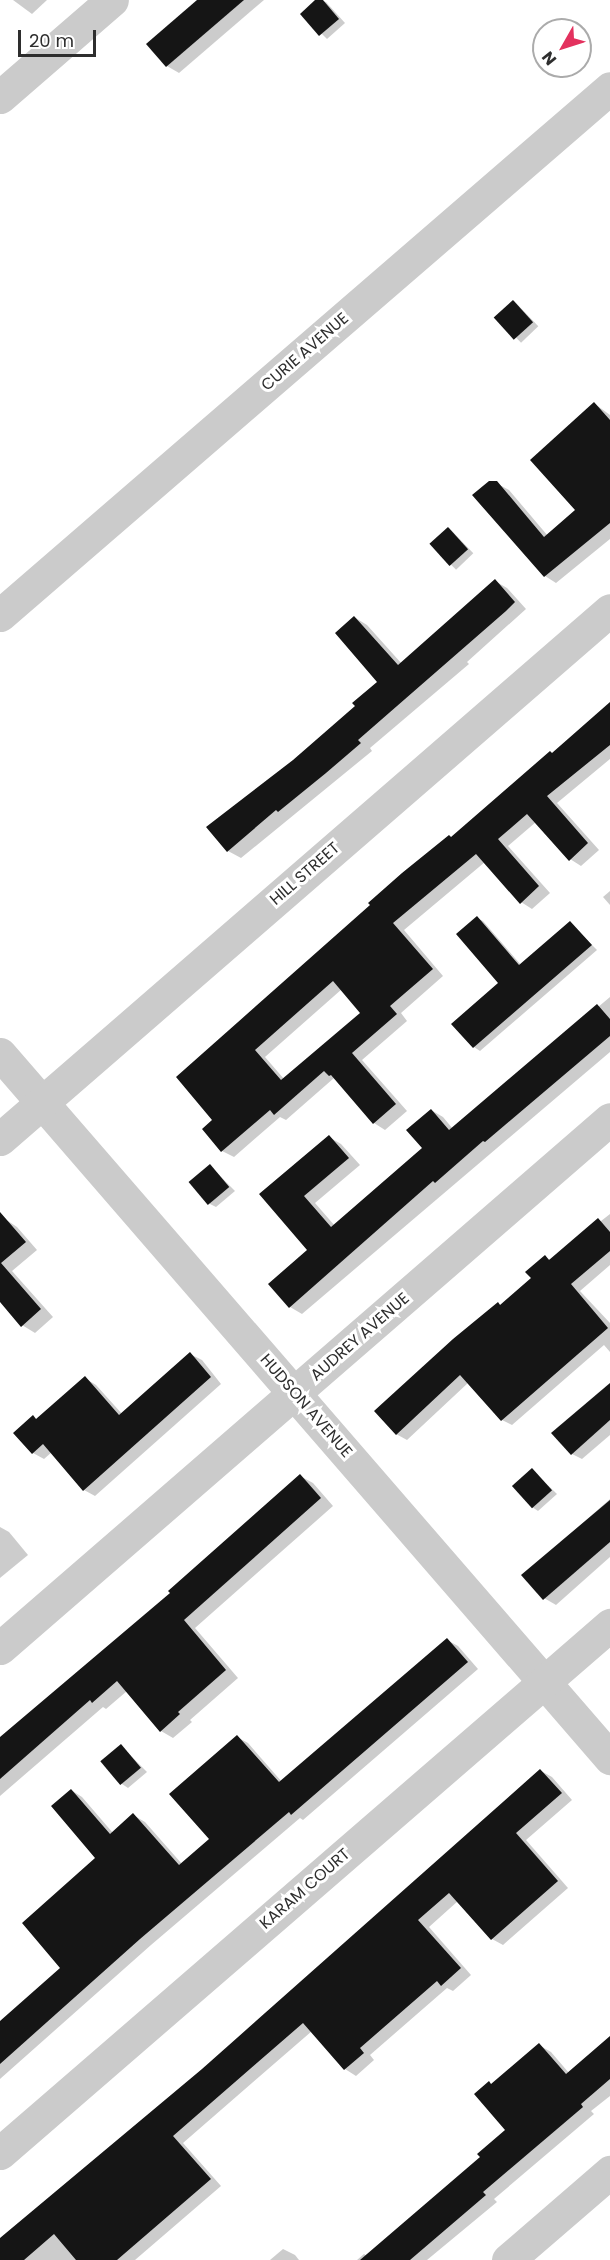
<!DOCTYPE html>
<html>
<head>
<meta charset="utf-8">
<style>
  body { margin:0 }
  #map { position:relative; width:610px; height:2260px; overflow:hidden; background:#fff; font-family:Poppins,sans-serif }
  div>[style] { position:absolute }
  .shadow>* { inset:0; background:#0003; transform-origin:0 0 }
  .building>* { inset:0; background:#151515; transform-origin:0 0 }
  .minor>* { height:33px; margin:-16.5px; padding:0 16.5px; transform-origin:16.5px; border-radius:16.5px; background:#cbcbcb }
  span { translate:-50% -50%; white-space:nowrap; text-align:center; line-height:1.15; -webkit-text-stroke:6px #fff; paint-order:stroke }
  .street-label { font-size:16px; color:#2e2e2e }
  .north { position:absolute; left:532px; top:18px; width:60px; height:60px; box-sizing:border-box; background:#fff; border:2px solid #ababab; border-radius:50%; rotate:231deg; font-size:16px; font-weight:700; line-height:24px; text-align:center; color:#2e2e2e }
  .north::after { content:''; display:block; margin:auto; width:21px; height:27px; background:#e3315e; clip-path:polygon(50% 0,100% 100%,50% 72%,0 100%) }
  .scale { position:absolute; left:18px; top:30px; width:78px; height:27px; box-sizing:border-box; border:3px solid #2e2e2e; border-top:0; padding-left:8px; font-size:18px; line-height:21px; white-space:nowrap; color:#2e2e2e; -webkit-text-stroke:4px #fff; paint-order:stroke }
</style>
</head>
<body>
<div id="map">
  <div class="shadow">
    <i style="clip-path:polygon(13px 0,47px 0,32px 14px)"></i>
    <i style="clip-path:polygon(200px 0,264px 0,179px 73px,167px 66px)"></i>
    <i style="clip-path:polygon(317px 0,326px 2px,345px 23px,327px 39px,302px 14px)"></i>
    <i style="left:514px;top:301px;width:35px;height:24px;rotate:46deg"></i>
    <i style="clip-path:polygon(595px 404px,610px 415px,610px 539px,556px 583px,545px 576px,496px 483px,509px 490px,548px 536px,577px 511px)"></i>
    <i style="left:449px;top:528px;width:35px;height:24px;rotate:46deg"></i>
    <i style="clip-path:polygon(495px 581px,507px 588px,526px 609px,467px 662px,469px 664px,370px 748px,372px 751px,241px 858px,228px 851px,294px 761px,357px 706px,380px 682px,354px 617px,367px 625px,402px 664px)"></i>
    <i style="clip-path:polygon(evenodd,610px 703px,610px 759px,557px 803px,599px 850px,581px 866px,570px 859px,536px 822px,508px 846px,550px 893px,532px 909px,521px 902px,485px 862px,404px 930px,443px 976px,401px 1013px,407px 1021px,362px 1060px,407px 1111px,385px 1130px,374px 1123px,334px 1078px,286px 1120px,280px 1117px,234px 1157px,222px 1151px,215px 1120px,178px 1077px,610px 703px,342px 989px,362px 1013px,284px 1079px,265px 1057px,342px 989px)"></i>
    <i style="clip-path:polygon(610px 891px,610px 905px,603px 897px)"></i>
    <i style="clip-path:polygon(477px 918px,483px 921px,521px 965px,570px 923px,597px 950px,480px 1051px,474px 1047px,500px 983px)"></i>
    <i style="clip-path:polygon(610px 997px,610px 1052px,302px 1314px,290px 1307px,310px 1250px,261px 1194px,329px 1137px,341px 1144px,360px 1165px,315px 1203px,335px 1226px,424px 1148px,431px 1110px,443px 1117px,453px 1129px)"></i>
    <i style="clip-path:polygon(210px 1166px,235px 1191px,216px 1207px,210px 1204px)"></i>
    <i style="clip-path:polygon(610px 1214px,610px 1265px,580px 1291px,610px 1323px,610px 1352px,604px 1345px,512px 1425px,502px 1420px,469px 1382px,407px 1440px,396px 1434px,498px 1303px,502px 1306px,533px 1278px,545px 1257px,551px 1260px)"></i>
    <i style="clip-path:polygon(5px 1219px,17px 1227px,37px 1250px,12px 1271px,53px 1317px,35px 1333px,22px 1325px,0 1300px,0 1223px)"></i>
    <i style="clip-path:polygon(190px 1354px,202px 1360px,221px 1384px,95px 1496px,84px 1490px,52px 1452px,44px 1459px,33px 1453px,33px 1417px,37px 1420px,85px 1378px,96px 1385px,123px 1415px)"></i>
    <i style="clip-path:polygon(610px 1384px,610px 1435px,582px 1459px,572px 1454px)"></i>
    <i style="clip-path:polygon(532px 1470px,557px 1494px,538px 1511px,532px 1507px)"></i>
    <i style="clip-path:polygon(300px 1476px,313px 1483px,333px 1506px,195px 1628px,238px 1678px,190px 1720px,192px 1722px,173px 1738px,161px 1731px,127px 1691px,106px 1709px,103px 1707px,0 1796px,0 1739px,172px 1593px)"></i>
    <i style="clip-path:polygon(610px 1499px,610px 1557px,556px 1605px,544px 1598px,524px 1575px)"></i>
    <i style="clip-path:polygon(0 1527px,9px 1532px,28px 1555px,0 1578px)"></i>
    <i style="clip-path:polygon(447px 1640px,458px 1646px,478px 1669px,303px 1820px,300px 1818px,151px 1945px,0 2079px,0 2023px,62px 1968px,97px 1858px,71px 1790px,82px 1797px,113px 1833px,133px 1815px,145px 1822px,182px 1864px,211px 1840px,237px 1737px,248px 1743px,282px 1782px)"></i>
    <i style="clip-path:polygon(121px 1746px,147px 1772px,128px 1788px,122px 1784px)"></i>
    <i style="clip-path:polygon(541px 1771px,552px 1777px,572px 1800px,526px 1840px,568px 1888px,503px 1945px,492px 1939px,458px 1901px,429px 1927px,471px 1975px,453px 1991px,447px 1988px,370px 2055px,374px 2060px,356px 2076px,345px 2069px,312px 2031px,183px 2143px,221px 2186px,135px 2260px,0 2260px,0 2240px,203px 2070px)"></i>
    <i style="clip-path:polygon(610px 2039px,610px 2096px,591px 2111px,594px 2114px,494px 2199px,497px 2202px,427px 2260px,357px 2260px,364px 2254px,367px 2256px,482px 2157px,507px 2130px,493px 2085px,539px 2045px,551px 2052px,569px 2073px)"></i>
    <i style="clip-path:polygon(283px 2249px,295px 2255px,299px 2260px,270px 2260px)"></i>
  </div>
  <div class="building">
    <i style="clip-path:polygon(197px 0,244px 0,166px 67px,146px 44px)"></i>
    <i style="clip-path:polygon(315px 0,323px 0,339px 19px,319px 36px,300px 14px)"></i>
    <i style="left:513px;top:300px;width:30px;height:26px;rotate:48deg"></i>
    <i style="clip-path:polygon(594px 402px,610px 420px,610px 523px,544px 577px,472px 495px,489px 481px,497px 481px,544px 537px,575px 510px,530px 460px)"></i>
    <i style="left:448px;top:527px;width:30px;height:25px;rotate:48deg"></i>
    <i style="clip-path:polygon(495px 579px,515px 602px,506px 611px,358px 740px,361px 743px,326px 773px,278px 812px,276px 810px,227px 852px,206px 827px,293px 760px,355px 706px,352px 703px,377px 682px,335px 633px,354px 616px,398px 665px)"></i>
    <i style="clip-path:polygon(evenodd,610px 702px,610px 745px,547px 796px,588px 843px,569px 861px,527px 814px,498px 839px,539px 886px,520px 904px,476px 854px,393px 923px,433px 969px,390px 1006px,397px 1014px,352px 1053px,396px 1104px,373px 1124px,331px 1075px,329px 1076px,324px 1071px,274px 1115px,270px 1110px,221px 1152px,202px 1129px,212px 1120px,176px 1077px,370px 905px,368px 903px,402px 873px,449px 835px,451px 837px,550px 751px,552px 753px,610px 702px,333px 981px,360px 1013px,281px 1080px,255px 1050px,333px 981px)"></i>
    <i style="clip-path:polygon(477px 916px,519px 965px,570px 921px,592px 945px,473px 1048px,451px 1024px,498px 983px,456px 934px)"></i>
    <i style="clip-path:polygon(597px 1004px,610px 1019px,610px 1036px,485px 1142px,483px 1141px,435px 1183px,433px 1181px,289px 1308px,268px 1284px,307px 1250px,259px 1194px,329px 1135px,349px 1158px,304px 1196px,331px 1227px,422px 1148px,406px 1130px,431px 1109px,449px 1130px)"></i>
    <i style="left:210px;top:1164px;width:30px;height:28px;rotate:50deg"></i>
    <i style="clip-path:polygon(0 1212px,26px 1242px,1px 1263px,41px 1309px,21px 1327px,0 1302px)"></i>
    <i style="clip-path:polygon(598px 1218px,610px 1232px,610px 1251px,571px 1284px,608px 1328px,501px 1421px,460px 1375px,396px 1435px,374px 1411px,453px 1339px,498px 1302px,500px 1305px,531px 1278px,525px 1272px,545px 1255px,549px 1260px)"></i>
    <i style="clip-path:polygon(190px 1352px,211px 1377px,83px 1491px,43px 1444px,32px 1454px,13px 1433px,33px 1415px,36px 1419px,85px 1376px,119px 1415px)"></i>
    <i style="clip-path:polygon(610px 1383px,610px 1420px,571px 1455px,551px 1433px)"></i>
    <i style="left:532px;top:1468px;width:30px;height:27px;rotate:48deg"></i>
    <i style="clip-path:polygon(300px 1474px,321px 1498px,184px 1620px,226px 1670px,178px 1712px,180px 1714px,160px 1732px,117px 1681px,92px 1703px,90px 1700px,0 1779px,0 1737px,170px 1593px,168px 1591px)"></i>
    <i style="clip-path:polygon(610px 1500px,610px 1542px,543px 1600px,521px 1575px)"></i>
    <i style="clip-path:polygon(447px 1638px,468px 1662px,291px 1815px,289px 1812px,140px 1939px,0 2064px,0 2021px,60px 1968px,22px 1923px,95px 1858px,51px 1806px,71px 1789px,110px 1834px,133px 1813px,179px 1865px,209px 1839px,169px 1794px,237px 1735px,279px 1782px)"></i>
    <i style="left:121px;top:1744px;width:31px;height:27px;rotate:50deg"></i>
    <i style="clip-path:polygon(540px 1769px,562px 1793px,516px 1833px,558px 1881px,491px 1940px,449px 1893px,418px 1920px,461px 1968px,441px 1986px,437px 1981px,360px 2048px,364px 2053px,344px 2070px,303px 2023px,173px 2136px,211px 2179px,117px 2260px,76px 2260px,54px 2234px,24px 2260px,0 2260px,0 2238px,202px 2069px)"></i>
    <i style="clip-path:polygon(610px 2036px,610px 2079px,581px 2104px,583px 2107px,483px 2192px,486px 2195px,410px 2260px,360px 2260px,480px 2157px,477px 2154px,505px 2130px,474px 2094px,489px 2081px,491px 2084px,539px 2043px,566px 2074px)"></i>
  </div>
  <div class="minor">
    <i style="left:0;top:97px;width:148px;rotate:-40.9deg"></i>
    <i style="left:0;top:615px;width:806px;rotate:-40.82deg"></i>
    <i style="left:0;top:1054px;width:932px;rotate:49.09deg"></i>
    <i style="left:0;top:1139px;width:807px;rotate:-40.93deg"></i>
    <i style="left:0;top:1648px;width:807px;rotate:-40.93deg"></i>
    <i style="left:0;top:2153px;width:807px;rotate:-40.88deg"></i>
    <i style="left:508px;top:2260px;width:135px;rotate:-40.8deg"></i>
  </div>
  <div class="street-label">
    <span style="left:305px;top:352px;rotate:-41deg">CURIE AVENUE</span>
    <span style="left:305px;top:874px;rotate:-41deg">HILL STREET</span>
    <span style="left:360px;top:1337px;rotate:-41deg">AUDREY AVENUE</span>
    <span style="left:306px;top:1406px;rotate:49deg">HUDSON AVENUE</span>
    <span style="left:305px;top:1889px;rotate:-41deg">KARAM COURT</span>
  </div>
  <div class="north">N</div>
  <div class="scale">20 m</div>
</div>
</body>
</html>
